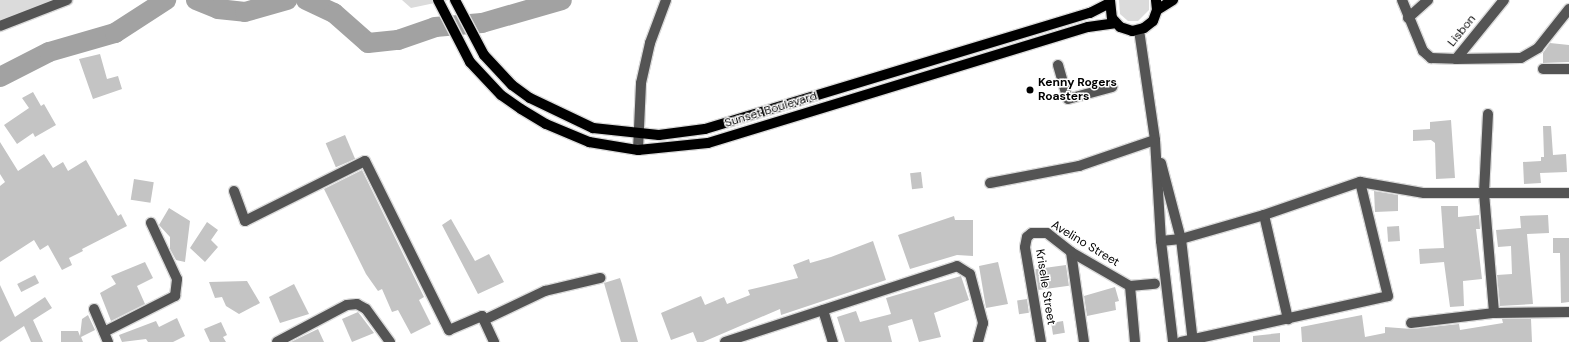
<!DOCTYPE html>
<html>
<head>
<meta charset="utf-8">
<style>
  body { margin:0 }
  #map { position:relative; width:1569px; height:342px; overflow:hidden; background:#fff; font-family:"DM Sans",sans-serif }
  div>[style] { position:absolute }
  .green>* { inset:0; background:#dbdbdb }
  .river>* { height:20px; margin:-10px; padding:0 10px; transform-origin:10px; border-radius:10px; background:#a2a2a2 }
  .building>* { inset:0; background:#c4c4c4; transform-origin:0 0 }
  .roads { filter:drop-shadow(1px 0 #dbdbdb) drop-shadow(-1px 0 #dbdbdb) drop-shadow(0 1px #dbdbdb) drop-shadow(0 -1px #dbdbdb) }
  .minor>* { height:10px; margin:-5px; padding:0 5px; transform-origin:5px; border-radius:5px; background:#545454 }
  .major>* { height:10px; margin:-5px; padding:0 5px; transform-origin:5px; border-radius:5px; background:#000 }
  .dots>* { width:11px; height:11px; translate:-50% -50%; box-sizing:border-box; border:2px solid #fff; border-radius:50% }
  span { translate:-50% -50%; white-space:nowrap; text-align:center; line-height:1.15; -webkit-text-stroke:3px #fff; paint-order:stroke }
  .street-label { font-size:12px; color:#000 }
  .poi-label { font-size:12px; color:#000; font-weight:700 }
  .left { translate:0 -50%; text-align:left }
</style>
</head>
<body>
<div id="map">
  <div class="green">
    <i style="clip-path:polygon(0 0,68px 0,0 26px)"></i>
    <i style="clip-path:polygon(402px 0,449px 0,411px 8px)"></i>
    <i style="clip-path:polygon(1119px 0,1149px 0,1149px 10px,1138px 21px,1128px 21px,1120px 14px)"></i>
  </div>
  <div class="river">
    <i style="left:196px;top:0;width:24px;rotate:22deg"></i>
    <i style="left:218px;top:9px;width:27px;rotate:6deg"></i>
    <i style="left:245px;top:12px;width:44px;rotate:-15.9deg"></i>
    <i style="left:306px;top:0;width:31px;rotate:25deg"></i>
    <i style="left:334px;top:13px;width:45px;rotate:41.4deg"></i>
    <i style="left:368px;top:43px;width:30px;rotate:-6deg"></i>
    <i style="left:398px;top:40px;width:39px;rotate:-19deg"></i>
    <i style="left:435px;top:27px;width:47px;rotate:-4.9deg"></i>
    <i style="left:482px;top:23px;width:83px;rotate:-16deg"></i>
    <i style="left:0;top:77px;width:55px;rotate:-27deg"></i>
    <i style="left:49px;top:52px;width:69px;rotate:-16.1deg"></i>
    <i style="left:115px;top:33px;width:61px;rotate:-32.9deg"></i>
  </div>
  <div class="building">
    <i style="clip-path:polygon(1550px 43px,1569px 45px,1569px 62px,1543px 63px,1543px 53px)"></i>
    <i style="clip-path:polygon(100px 54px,107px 79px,118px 76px,122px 89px,93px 99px,79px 59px)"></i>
    <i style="clip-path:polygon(33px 92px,41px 106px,44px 104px,56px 125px,35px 137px,33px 133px,17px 144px,4px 125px,29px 108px,22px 98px)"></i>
    <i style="clip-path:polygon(1451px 120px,1455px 178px,1436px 179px,1435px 143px,1431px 140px,1413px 141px,1413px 130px,1430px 129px,1430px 122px)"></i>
    <i style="clip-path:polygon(1543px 126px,1551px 126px,1553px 155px,1566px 154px,1567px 172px,1540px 173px,1541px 183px,1524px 184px,1523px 162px,1541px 161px,1541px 157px,1544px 157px)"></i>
    <i style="left:345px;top:135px;width:26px;height:21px;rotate:67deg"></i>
    <i style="clip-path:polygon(0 142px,18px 171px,44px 154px,53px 168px,63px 162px,68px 171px,86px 160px,118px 216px,121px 214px,127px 226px,82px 249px,83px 251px,69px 258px,72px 265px,62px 270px,48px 245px,40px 250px,34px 240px,0 262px,0 186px,5px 182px,0 174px)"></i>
    <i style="clip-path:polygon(362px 170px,424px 297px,419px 300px,431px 324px,411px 334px,398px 310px,392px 312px,382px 289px,378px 291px,366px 274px,324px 189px)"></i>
    <i style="left:921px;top:172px;width:16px;height:11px;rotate:83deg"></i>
    <i style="left:134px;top:179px;width:20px;height:21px;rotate:9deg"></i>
    <i style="clip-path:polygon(1374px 191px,1398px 195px,1398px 211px,1375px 212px)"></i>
    <i style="clip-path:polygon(1441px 206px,1458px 206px,1458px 217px,1479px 215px,1480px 229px,1476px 229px,1482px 279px,1463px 281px,1464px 306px,1450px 307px,1444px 262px,1420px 264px,1419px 249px,1444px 248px)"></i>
    <i style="clip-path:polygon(169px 208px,190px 221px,185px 262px,176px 260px,170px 249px,170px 237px,159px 225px)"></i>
    <i style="clip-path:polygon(1548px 215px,1549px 233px,1527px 234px,1533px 304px,1500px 306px,1497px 275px,1512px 274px,1511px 246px,1498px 247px,1496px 230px,1521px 228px,1520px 216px)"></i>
    <i style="clip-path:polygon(954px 216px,955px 220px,973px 220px,973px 256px,957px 255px,910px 269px,898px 235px)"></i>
    <i style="clip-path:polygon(451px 219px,475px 261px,489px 254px,504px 282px,478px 294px,442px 225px)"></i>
    <i style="clip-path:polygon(207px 222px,218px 230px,211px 240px,218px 247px,205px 262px,190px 248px)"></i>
    <i style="left:1399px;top:226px;width:15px;height:12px;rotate:86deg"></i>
    <i style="clip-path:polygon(1553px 238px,1569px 238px,1569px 302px,1561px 303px,1560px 253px,1553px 253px)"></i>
    <i style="clip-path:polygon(873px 241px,886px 280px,781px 315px,780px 309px,703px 342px,697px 342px,693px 332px,671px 340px,661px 313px,701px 296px,705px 305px,724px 297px,727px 304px,750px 295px,748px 290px,798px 278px,793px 265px,809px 259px,810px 263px,831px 257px)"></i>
    <i style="clip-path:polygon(145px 262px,153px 278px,137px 286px,145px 304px,111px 321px,100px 293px,116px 284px,111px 276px)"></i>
    <i style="clip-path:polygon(998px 262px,1008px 304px,986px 308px,979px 266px)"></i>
    <i style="left:1066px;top:265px;width:21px;height:31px;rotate:82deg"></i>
    <i style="left:35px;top:275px;width:9px;height:20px;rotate:63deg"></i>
    <i style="clip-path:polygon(961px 276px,969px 300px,934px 313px,941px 337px,919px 342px,912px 319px,888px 326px,892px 342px,845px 342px,837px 317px,856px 311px,860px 322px,891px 314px,886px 298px)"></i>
    <i style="clip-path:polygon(620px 278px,622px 284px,638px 342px,621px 342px,612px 311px,604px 283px)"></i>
    <i style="clip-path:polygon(247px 281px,260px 303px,239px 314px,226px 306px,222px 297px,215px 298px,209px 282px)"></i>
    <i style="clip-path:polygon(294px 284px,309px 314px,280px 323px,269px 297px)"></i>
    <i style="clip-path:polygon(0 285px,15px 317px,45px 297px,52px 308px,33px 320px,43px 342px,31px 342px,24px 326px,0 342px)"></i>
    <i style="clip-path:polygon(1115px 287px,1119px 301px,1115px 302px,1116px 310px,1087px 316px,1084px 296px)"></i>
    <i style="left:1027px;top:299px;width:14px;height:10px;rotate:82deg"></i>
    <i style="clip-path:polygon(358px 312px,374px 333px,352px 342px,342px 319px)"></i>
    <i style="clip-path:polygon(88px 315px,95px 330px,81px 337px,83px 342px,61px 342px,61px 331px,78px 331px,80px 336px,82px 319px)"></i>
    <i style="clip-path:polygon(1362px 315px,1365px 337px,1385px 333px,1385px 327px,1412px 329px,1459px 324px,1460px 330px,1503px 323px,1502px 319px,1531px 319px,1532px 342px,1302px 342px,1301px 327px)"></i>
    <i style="clip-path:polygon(177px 318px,185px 336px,173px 342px,148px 342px,146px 339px,122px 342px,119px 335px,156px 321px,159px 327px)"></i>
    <i style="left:1063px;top:321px;width:12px;height:12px;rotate:81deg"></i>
    <i style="clip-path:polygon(221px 322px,227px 335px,223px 337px,226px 342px,210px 342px,204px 329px)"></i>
    <i style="clip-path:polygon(318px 329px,324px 342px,291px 342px,297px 339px)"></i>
    <i style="clip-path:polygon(1280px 333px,1280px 342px,1253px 342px,1253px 336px)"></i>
  </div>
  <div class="roads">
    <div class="minor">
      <i style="left:1402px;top:0;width:55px;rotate:67.6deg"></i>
      <i style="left:1423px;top:51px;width:11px;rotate:41deg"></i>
      <i style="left:1431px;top:58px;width:25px;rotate:2deg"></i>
      <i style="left:1456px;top:59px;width:65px;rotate:-0.9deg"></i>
      <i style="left:1521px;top:58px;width:20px;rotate:-30deg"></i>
      <i style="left:1538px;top:48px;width:50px;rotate:-51.5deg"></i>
      <i style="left:1408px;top:18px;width:27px;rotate:-42deg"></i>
      <i style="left:0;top:26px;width:72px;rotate:-21.2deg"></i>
      <i style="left:1139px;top:30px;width:111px;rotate:81.7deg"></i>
      <i style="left:1155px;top:140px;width:101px;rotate:86.6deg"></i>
      <i style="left:1161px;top:241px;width:102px;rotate:83.2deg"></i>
      <i style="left:1456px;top:59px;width:76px;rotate:-50.9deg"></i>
      <i style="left:1058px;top:65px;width:35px;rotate:74deg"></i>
      <i style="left:1068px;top:99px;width:46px;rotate:-15.3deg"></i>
      <i style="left:1543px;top:69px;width:26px"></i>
      <i style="left:1488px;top:114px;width:79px;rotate:92.9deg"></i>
      <i style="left:1484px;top:193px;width:120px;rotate:85.2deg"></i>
      <i style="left:638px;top:150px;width:67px;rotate:-87.4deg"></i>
      <i style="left:641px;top:83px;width:41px;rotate:-77.3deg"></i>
      <i style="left:650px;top:43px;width:46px;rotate:-69.6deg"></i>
      <i style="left:1161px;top:163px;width:79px;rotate:75.3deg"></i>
      <i style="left:1181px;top:239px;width:104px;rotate:83.4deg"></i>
      <i style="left:990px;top:183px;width:91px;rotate:-10.8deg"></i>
      <i style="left:1079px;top:166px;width:80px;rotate:-18.9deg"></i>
      <i style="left:234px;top:191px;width:32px;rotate:70deg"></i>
      <i style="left:245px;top:221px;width:134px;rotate:-26.6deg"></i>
      <i style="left:365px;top:161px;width:189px;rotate:63.6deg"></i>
      <i style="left:449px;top:330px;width:36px;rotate:-23deg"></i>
      <i style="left:482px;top:316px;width:29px;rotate:65deg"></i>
      <i style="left:1264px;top:215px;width:107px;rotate:77deg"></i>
      <i style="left:1161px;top:241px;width:20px;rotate:-6deg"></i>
      <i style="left:1181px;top:239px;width:86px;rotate:-16.1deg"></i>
      <i style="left:1264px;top:215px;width:102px;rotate:-19deg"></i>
      <i style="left:1360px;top:182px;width:65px;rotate:9.8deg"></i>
      <i style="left:1424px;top:193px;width:145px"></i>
      <i style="left:1071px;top:252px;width:91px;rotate:81.8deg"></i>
      <i style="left:1130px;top:286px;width:56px;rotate:84.9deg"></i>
      <i style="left:94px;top:309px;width:36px;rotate:67deg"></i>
      <i style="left:823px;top:310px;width:34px;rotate:73deg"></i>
      <i style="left:484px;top:320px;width:68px;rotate:-25.4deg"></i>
      <i style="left:545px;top:291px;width:57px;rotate:-13.3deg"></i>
      <i style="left:1411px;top:323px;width:84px;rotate:-6.9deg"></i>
      <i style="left:1494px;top:313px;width:75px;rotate:-0.8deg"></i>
      <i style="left:104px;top:332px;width:80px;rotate:-26.9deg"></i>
      <i style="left:175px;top:296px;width:17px;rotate:-83deg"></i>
      <i style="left:177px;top:279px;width:62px;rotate:-114.9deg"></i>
      <i style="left:277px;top:342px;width:79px;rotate:-27.9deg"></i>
      <i style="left:347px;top:305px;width:10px;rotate:-6deg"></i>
      <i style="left:357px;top:304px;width:10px;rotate:29deg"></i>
      <i style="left:366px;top:309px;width:41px;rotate:54deg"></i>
      <i style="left:725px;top:342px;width:244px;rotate:-18.1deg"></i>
      <i style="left:957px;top:266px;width:15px;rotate:32deg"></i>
      <i style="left:970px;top:274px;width:51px;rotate:75.1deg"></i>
      <i style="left:983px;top:323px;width:20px;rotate:105deg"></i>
      <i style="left:1041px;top:342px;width:96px;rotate:-99.6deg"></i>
      <i style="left:1025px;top:247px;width:10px;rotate:-79deg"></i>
      <i style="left:1027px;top:237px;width:6px;rotate:-39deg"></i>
      <i style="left:1032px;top:233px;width:15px"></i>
      <i style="left:1047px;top:233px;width:31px;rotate:38deg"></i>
      <i style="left:1071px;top:252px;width:68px;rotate:30deg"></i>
      <i style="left:1130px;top:286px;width:25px;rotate:-5deg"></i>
      <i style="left:1181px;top:342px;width:212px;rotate:-12.5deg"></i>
      <i style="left:1388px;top:296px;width:117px;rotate:-103.8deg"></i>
    </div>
    <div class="major">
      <i style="left:438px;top:0;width:70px;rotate:62.7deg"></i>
      <i style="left:470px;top:62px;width:45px;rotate:46.8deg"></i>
      <i style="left:501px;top:95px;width:24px;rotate:35deg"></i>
      <i style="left:521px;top:109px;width:29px;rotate:31deg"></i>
      <i style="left:546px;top:124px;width:47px;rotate:22.7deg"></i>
      <i style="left:589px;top:142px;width:50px;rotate:9.3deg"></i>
      <i style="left:638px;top:150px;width:70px;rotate:-5.7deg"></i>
      <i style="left:708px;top:143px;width:397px;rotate:-17deg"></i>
      <i style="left:1088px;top:27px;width:27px;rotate:-8deg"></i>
      <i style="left:455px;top:0;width:62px;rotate:62.2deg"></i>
      <i style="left:484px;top:55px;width:41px;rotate:47deg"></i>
      <i style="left:512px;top:85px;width:22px;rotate:36deg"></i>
      <i style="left:530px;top:98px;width:70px;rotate:25.5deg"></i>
      <i style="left:593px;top:128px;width:66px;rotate:6.1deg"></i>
      <i style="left:659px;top:135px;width:46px;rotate:-7.4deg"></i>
      <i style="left:705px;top:129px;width:402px;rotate:-16.8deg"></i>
      <i style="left:1090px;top:13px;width:22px;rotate:-27deg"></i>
      <i style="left:1110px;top:0;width:18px;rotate:84deg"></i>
      <i style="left:1112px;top:18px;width:12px;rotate:48deg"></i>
      <i style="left:1120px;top:27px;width:13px;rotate:18deg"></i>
      <i style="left:1132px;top:31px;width:12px;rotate:-14deg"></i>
      <i style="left:1144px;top:28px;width:11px;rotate:-38deg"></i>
      <i style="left:1153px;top:21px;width:12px;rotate:-70deg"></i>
      <i style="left:1157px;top:10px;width:10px;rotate:-96deg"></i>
      <i style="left:1157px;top:10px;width:19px;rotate:-32deg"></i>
    </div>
  </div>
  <div class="dots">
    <i style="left:1030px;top:90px;background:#000"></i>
  </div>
  <div class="street-label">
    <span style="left:1462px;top:31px;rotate:-51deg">Lisbon</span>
    <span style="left:771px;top:110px;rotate:-17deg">Sunset Boulevard</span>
    <span style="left:1085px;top:244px;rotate:31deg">Avelino Street</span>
    <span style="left:1045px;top:287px;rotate:81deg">Kriselle Street</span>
  </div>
  <div class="poi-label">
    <span class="left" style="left:1038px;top:90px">Kenny Rogers<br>Roasters</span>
  </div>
</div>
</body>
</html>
